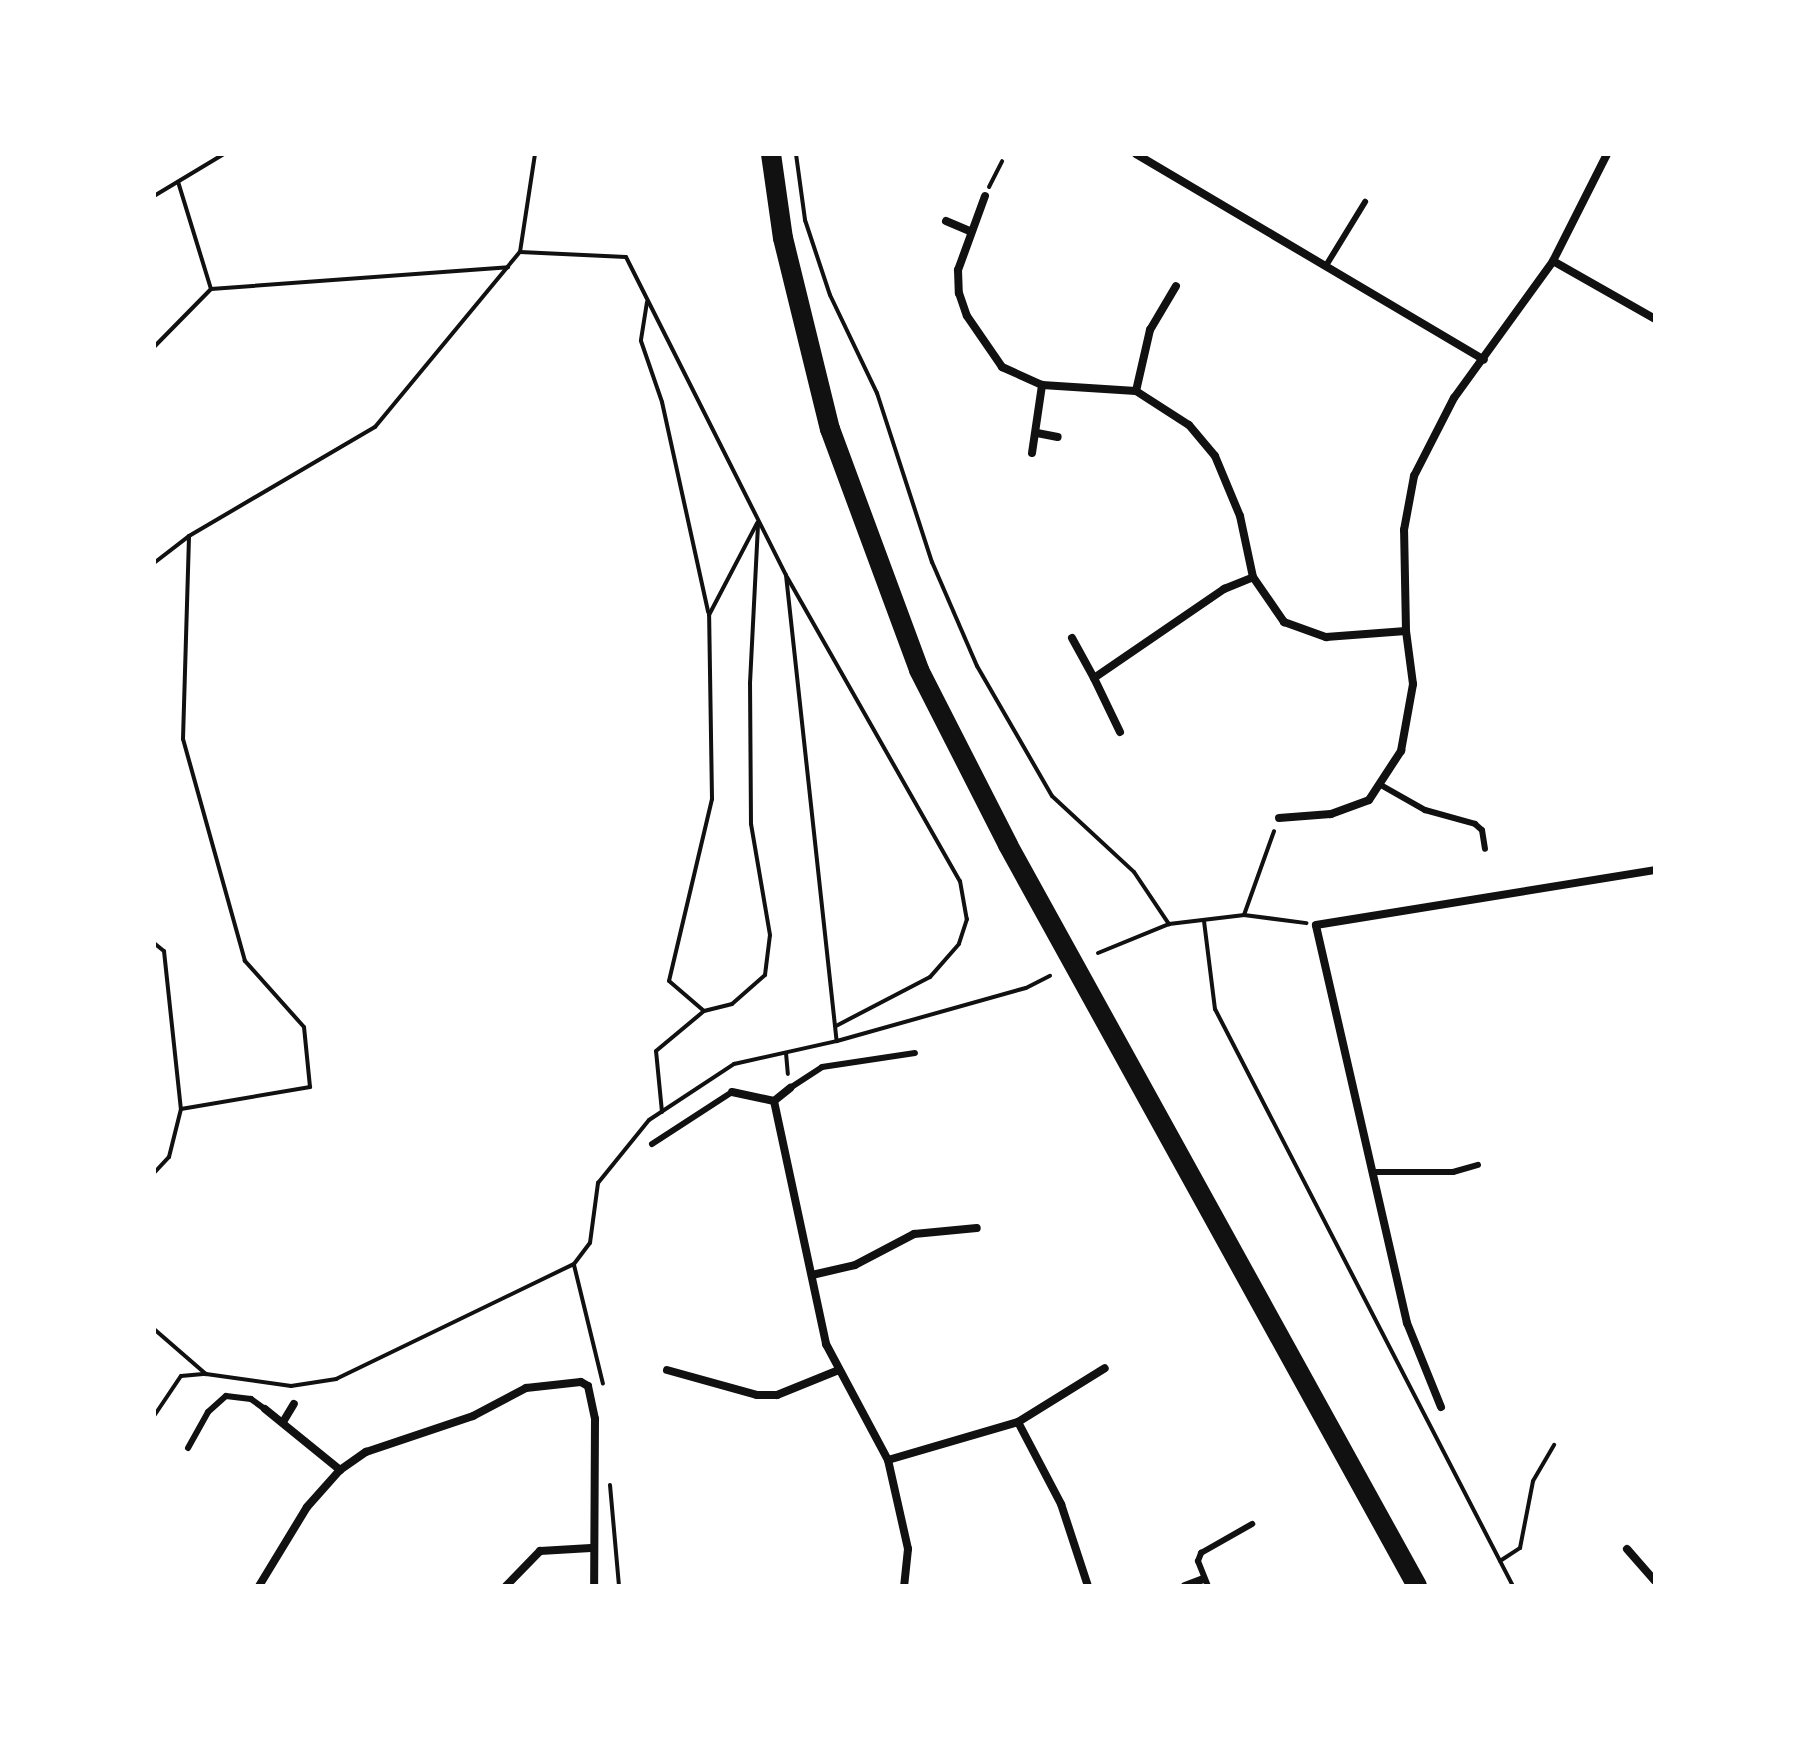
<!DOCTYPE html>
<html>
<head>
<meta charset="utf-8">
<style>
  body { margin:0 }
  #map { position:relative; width:1809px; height:1740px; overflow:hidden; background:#fff; font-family:Karla,sans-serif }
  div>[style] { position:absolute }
  .path>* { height:4px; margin:-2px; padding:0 2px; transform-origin:2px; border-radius:2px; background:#111 }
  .service>* { height:6px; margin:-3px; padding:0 3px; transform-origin:3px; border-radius:3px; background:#111 }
  .minor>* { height:8px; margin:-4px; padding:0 4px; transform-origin:4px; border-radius:4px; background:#111 }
  .primary>* { height:20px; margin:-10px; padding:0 10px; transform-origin:10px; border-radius:10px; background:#111 }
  span { translate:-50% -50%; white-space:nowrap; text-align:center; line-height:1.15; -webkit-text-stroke:6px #fff; paint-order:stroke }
  .frame { position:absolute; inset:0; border:156px solid #fff; pointer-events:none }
</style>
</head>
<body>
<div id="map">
  <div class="path">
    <i style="left:796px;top:154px;width:67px;rotate:82.2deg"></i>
    <i style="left:805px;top:220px;width:79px;rotate:71.6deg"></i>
    <i style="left:830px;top:295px;width:109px;rotate:64.4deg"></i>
    <i style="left:877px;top:393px;width:178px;rotate:72deg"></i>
    <i style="left:932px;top:562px;width:113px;rotate:66.6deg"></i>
    <i style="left:977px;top:666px;width:150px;rotate:60deg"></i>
    <i style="left:1052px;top:796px;width:112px;rotate:42.8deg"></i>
    <i style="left:1134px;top:872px;width:63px;rotate:56.1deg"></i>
    <i style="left:989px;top:187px;width:29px;rotate:-63deg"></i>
    <i style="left:154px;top:196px;width:82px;rotate:-31deg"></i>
    <i style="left:520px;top:252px;width:99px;rotate:-81.3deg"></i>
    <i style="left:211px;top:289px;width:298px;rotate:-4.2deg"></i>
    <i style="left:647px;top:302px;width:39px;rotate:99deg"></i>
    <i style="left:641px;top:341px;width:65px;rotate:71deg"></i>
    <i style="left:662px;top:402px;width:215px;rotate:77.6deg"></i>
    <i style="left:154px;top:347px;width:81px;rotate:-45.5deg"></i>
    <i style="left:211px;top:289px;width:112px;rotate:-107.1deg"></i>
    <i style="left:154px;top:563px;width:44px;rotate:-37.6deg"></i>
    <i style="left:189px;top:536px;width:216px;rotate:-30.4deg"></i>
    <i style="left:375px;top:427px;width:227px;rotate:-50.4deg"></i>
    <i style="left:520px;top:252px;width:106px;rotate:2.7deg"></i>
    <i style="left:626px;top:257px;width:356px;rotate:63.3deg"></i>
    <i style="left:786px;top:575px;width:469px;rotate:83.8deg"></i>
    <i style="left:787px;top:577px;width:350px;rotate:60.4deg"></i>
    <i style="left:960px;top:881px;width:39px;rotate:80deg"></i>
    <i style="left:967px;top:919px;width:26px;rotate:108deg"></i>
    <i style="left:959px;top:944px;width:44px;rotate:131.3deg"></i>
    <i style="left:930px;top:977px;width:106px;rotate:152.5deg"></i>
    <i style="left:1244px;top:915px;width:89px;rotate:-70.3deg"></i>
    <i style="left:1204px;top:921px;width:89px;rotate:82.9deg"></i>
    <i style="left:1215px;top:1009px;width:649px;rotate:62.69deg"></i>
    <i style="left:154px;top:943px;width:13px;rotate:39deg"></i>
    <i style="left:164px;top:951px;width:159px;rotate:83.9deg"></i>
    <i style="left:1098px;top:953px;width:77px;rotate:-22.2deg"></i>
    <i style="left:1169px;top:924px;width:76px;rotate:-6.8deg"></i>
    <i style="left:1244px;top:915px;width:63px;rotate:7.4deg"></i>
    <i style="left:704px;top:1011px;width:46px;rotate:-139.4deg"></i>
    <i style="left:669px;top:981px;width:187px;rotate:-76.7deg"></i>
    <i style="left:712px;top:799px;width:184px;rotate:-90.9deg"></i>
    <i style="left:709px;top:615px;width:104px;rotate:-62.4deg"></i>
    <i style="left:786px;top:1053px;width:21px;rotate:85deg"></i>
    <i style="left:662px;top:1112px;width:61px;rotate:-95.6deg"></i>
    <i style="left:656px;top:1051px;width:62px;rotate:-39.8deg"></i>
    <i style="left:704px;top:1011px;width:29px;rotate:-14deg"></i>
    <i style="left:732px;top:1004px;width:44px;rotate:-41.3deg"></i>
    <i style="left:765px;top:975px;width:40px;rotate:-82.9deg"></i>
    <i style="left:770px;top:935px;width:113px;rotate:-99.7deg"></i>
    <i style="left:751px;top:824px;width:141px;rotate:-90.4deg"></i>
    <i style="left:750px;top:683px;width:160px;rotate:-87.1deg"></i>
    <i style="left:154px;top:1173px;width:22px;rotate:-47deg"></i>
    <i style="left:169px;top:1157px;width:49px;rotate:-76deg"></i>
    <i style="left:181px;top:1109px;width:131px;rotate:-9.7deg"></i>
    <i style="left:310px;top:1087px;width:60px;rotate:-95.7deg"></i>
    <i style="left:304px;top:1027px;width:89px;rotate:-131.8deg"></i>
    <i style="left:245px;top:961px;width:230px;rotate:-105.6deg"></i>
    <i style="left:183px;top:739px;width:203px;rotate:-88.3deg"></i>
    <i style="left:574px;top:1265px;width:122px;rotate:76.3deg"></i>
    <i style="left:154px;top:1329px;width:69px;rotate:40.9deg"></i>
    <i style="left:154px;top:1416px;width:48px;rotate:-56deg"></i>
    <i style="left:181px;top:1376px;width:25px;rotate:-5deg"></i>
    <i style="left:206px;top:1374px;width:86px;rotate:8deg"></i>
    <i style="left:291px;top:1386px;width:46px;rotate:-8.8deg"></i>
    <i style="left:336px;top:1379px;width:264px;rotate:-25.8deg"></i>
    <i style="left:574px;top:1264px;width:26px;rotate:-53deg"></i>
    <i style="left:590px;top:1243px;width:61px;rotate:-82.4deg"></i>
    <i style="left:598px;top:1183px;width:81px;rotate:-51deg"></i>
    <i style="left:649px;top:1120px;width:102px;rotate:-33.4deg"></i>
    <i style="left:734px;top:1064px;width:106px;rotate:-12.6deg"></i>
    <i style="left:837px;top:1041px;width:196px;rotate:-15.7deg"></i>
    <i style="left:1026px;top:988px;width:27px;rotate:-27deg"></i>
    <i style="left:610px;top:1485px;width:101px;rotate:84.9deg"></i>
    <i style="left:1500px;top:1561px;width:24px;rotate:-33deg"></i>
    <i style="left:1520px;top:1548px;width:68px;rotate:-79deg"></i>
    <i style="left:1533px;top:1481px;width:42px;rotate:-59.7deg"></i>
  </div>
  <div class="service">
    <i style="left:1327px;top:264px;width:73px;rotate:-58.5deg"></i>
    <i style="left:1379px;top:784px;width:53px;rotate:29.5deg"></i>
    <i style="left:1425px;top:810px;width:52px;rotate:15.6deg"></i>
    <i style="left:1475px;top:824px;width:9px;rotate:41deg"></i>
    <i style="left:1482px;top:830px;width:19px;rotate:81deg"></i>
    <i style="left:790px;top:1088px;width:38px;rotate:-33deg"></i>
    <i style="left:822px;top:1067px;width:94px;rotate:-8.6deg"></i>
    <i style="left:652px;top:1144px;width:95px;rotate:-33deg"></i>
    <i style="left:1372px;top:1172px;width:81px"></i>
    <i style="left:1453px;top:1172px;width:26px;rotate:-16deg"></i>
    <i style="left:188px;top:1448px;width:41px;rotate:-60.9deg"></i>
    <i style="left:208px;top:1412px;width:24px;rotate:-42deg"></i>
    <i style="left:226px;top:1396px;width:25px;rotate:7deg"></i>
    <i style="left:251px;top:1399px;width:17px;rotate:36deg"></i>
    <i style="left:1208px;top:1586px;width:27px;rotate:-112deg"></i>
    <i style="left:1198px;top:1561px;width:9px;rotate:-69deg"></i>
    <i style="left:1201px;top:1553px;width:59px;rotate:-29.6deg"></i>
  </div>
  <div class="minor">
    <i style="left:1136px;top:154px;width:404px;rotate:30.6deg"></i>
    <i style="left:985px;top:196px;width:79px;rotate:110deg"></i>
    <i style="left:958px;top:270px;width:23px;rotate:88deg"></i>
    <i style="left:959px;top:293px;width:24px;rotate:71deg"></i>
    <i style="left:967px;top:316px;width:62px;rotate:55.5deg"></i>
    <i style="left:1002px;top:367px;width:44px;rotate:24.2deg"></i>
    <i style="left:1042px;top:385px;width:94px;rotate:3.7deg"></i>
    <i style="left:1136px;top:391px;width:63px;rotate:32.7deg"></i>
    <i style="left:1189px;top:425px;width:40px;rotate:50deg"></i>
    <i style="left:1215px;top:456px;width:65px;rotate:67.4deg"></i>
    <i style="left:1240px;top:516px;width:62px;rotate:78deg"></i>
    <i style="left:1253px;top:577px;width:55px;rotate:55.4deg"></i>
    <i style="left:1284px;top:622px;width:45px;rotate:19.7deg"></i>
    <i style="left:1326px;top:637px;width:80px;rotate:-4.3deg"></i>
    <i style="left:946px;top:221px;width:25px;rotate:23deg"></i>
    <i style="left:1553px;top:261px;width:117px;rotate:29.6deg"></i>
    <i style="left:1136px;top:391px;width:63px;rotate:-77.1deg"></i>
    <i style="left:1150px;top:330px;width:51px;rotate:-59.4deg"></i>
    <i style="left:1037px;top:433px;width:21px;rotate:11deg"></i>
    <i style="left:1032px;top:453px;width:69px;rotate:-81.6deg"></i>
    <i style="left:1072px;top:638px;width:46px;rotate:61.2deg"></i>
    <i style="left:1120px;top:732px;width:60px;rotate:-115.7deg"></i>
    <i style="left:1094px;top:678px;width:158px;rotate:-34.4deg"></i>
    <i style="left:1224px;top:589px;width:31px;rotate:-22deg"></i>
    <i style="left:1279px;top:818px;width:52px;rotate:-4.4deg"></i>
    <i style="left:1331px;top:814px;width:40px;rotate:-20.2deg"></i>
    <i style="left:1369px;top:800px;width:59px;rotate:-56.9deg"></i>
    <i style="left:1401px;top:751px;width:68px;rotate:-79.8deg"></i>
    <i style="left:1413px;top:684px;width:53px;rotate:-97.5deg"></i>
    <i style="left:1406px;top:631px;width:101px;rotate:-91.1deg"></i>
    <i style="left:1404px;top:530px;width:55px;rotate:-79.5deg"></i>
    <i style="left:1414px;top:476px;width:88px;rotate:-62.9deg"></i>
    <i style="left:1454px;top:398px;width:169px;rotate:-54.1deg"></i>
    <i style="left:1553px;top:261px;width:120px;rotate:-63.2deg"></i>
    <i style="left:732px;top:1092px;width:43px;rotate:12.1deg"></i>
    <i style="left:774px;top:1101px;width:21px;rotate:-39deg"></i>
    <i style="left:774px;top:1101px;width:249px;rotate:77.9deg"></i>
    <i style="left:826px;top:1344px;width:132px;rotate:61.9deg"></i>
    <i style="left:888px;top:1460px;width:91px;rotate:77.3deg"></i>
    <i style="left:908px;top:1549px;width:37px;rotate:96deg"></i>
    <i style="left:812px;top:1275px;width:44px;rotate:-13.1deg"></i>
    <i style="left:855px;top:1265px;width:67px;rotate:-27.7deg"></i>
    <i style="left:914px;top:1234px;width:63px;rotate:-5.4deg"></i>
    <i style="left:667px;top:1370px;width:93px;rotate:15.5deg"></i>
    <i style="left:757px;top:1395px;width:20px"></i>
    <i style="left:777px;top:1395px;width:64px;rotate:-22.1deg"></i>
    <i style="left:1441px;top:1407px;width:91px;rotate:-112deg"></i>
    <i style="left:1407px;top:1323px;width:408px;rotate:-102.9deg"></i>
    <i style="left:1316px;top:925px;width:343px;rotate:-9.2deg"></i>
    <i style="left:265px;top:1409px;width:97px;rotate:39.1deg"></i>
    <i style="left:283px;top:1422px;width:21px;rotate:-59deg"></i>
    <i style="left:1018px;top:1422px;width:93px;rotate:62.3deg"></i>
    <i style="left:1061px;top:1504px;width:86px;rotate:71.8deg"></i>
    <i style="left:888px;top:1460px;width:135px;rotate:-16.3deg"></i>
    <i style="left:1018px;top:1422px;width:102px;rotate:-31.8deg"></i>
    <i style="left:1627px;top:1549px;width:43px;rotate:48.8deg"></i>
    <i style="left:259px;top:1586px;width:92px;rotate:-58.7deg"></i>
    <i style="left:307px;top:1507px;width:50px;rotate:-48.3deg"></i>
    <i style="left:340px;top:1470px;width:32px;rotate:-35deg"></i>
    <i style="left:366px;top:1452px;width:113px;rotate:-18.6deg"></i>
    <i style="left:473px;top:1416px;width:60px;rotate:-27.8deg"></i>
    <i style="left:526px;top:1388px;width:55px;rotate:-6.2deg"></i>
    <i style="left:581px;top:1382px;width:8px;rotate:30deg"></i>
    <i style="left:588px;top:1386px;width:34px;rotate:78deg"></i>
    <i style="left:595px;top:1419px;width:167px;rotate:90.3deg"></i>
    <i style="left:506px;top:1586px;width:49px;rotate:-45.8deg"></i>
    <i style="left:540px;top:1551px;width:51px;rotate:-3.4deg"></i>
    <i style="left:1185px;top:1586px;width:19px;rotate:-21deg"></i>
  </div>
  <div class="primary">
    <i style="left:771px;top:154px;width:85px;rotate:81.9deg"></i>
    <i style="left:783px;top:238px;width:197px;rotate:76.2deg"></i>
    <i style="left:830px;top:429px;width:257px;rotate:69.7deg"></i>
    <i style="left:919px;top:670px;width:196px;rotate:63deg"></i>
    <i style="left:1008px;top:845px;width:846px;rotate:61.1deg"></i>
  </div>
  <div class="frame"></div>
</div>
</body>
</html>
